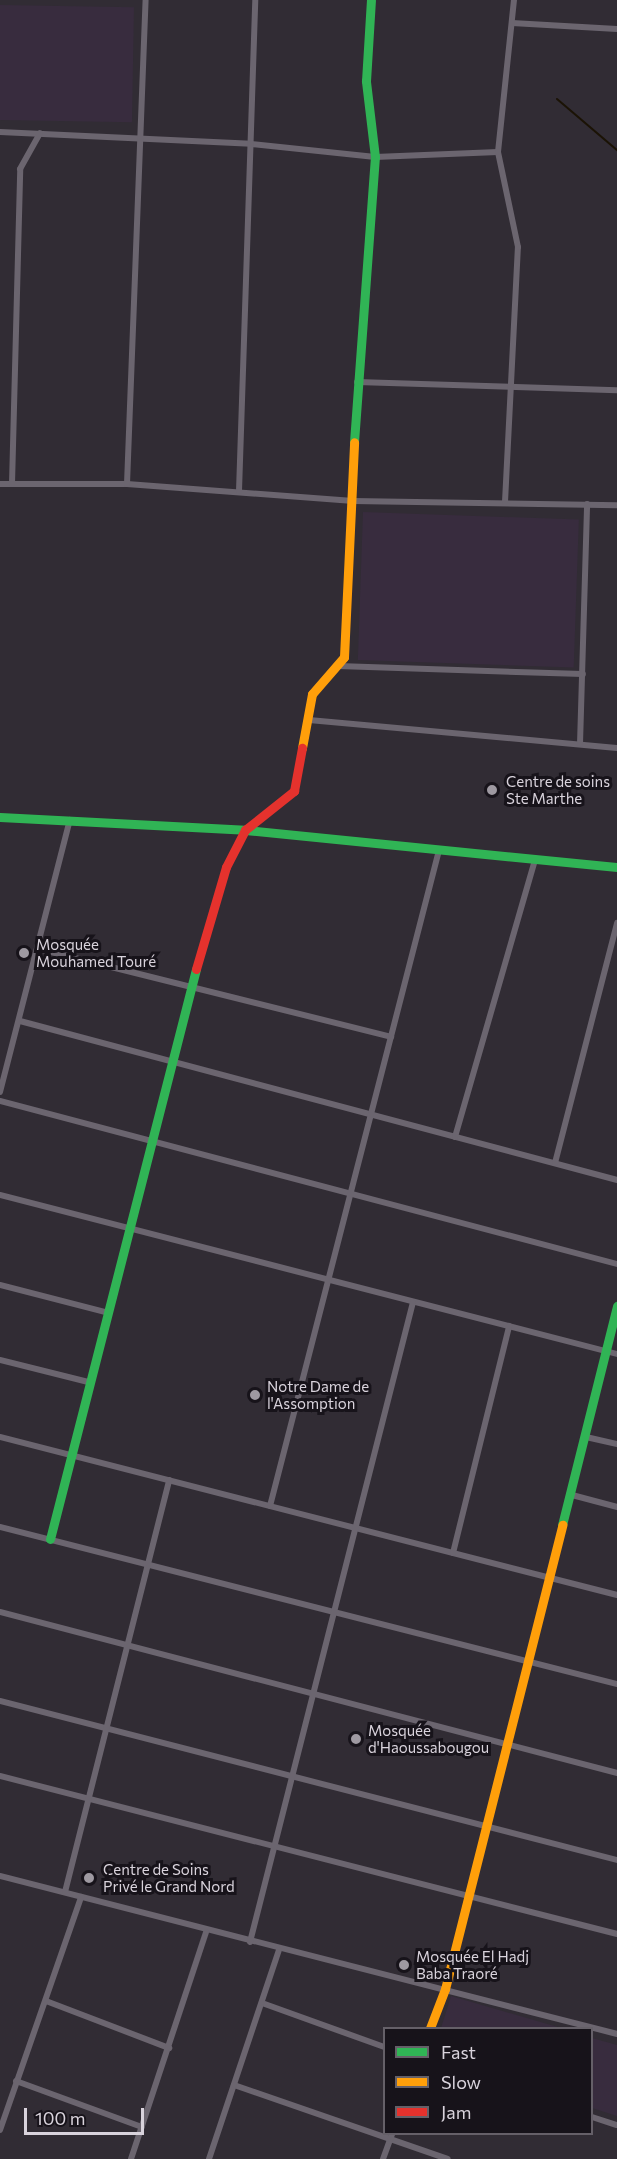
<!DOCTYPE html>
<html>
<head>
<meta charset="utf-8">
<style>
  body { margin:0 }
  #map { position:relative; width:617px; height:2159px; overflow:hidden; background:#312c34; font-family:Commissioner,sans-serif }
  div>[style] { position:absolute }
  .built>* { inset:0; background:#382c3e; transform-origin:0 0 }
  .stream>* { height:2px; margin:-1px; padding:0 1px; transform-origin:1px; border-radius:1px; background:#1b1305 }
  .street>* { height:6px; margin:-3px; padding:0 3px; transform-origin:3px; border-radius:3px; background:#6b656f }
  .fast>* { height:9px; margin:-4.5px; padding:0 4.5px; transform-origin:4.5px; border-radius:4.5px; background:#30b455 }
  .slow>* { height:9px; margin:-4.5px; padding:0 4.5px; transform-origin:4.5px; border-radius:4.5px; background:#ff9f0a }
  .jam>* { height:9px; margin:-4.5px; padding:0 4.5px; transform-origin:4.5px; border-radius:4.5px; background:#e5322d }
  .dots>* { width:16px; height:16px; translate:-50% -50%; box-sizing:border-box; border:3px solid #17131a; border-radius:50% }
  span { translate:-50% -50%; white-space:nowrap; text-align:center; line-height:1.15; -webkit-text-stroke:6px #17131a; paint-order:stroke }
  .poi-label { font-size:15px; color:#d9d3dc }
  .left { translate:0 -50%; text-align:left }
  .legend { position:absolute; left:383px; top:2027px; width:210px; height:108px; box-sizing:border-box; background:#17131a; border:2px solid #656068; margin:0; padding:8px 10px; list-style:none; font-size:18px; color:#d9d3dc }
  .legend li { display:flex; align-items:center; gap:12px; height:30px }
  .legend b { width:30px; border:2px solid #656068 }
  .scale { position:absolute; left:24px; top:2108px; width:120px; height:27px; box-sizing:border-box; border:3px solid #d9d3dc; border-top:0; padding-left:8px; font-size:18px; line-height:21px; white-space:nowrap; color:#d9d3dc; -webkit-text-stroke:4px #17131a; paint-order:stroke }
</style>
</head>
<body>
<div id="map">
  <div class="built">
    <i style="left:0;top:5px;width:134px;height:115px;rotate:1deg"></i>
    <i style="left:363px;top:512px;width:216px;height:148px;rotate:2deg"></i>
    <i style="clip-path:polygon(451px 1996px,561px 2028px,441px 2028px)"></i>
    <i style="clip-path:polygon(592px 2038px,617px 2045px,617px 2116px,592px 2108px)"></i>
  </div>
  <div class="stream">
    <i style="left:557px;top:99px;width:79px;rotate:40.4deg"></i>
  </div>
  <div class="street">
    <i style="left:512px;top:23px;width:105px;rotate:3.3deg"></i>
    <i style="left:0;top:132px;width:251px;rotate:2.7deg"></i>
    <i style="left:251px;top:144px;width:125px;rotate:6deg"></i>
    <i style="left:375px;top:157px;width:123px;rotate:-2.3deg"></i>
    <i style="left:357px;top:382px;width:260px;rotate:1.8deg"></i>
    <i style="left:0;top:484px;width:127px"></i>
    <i style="left:127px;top:484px;width:227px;rotate:4.3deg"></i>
    <i style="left:353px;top:501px;width:264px;rotate:0.9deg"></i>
    <i style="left:12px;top:484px;width:315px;rotate:-88.5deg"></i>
    <i style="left:20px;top:169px;width:41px;rotate:-60.9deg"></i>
    <i style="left:127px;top:484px;width:484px;rotate:-87.8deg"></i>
    <i style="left:239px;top:491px;width:491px;rotate:-88.1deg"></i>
    <i style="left:505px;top:502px;width:255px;rotate:-87.1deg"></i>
    <i style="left:518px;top:247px;width:97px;rotate:-101.9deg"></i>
    <i style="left:498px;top:152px;width:153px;rotate:-84deg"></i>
    <i style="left:338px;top:666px;width:245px;rotate:1.9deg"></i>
    <i style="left:309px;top:720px;width:309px;rotate:5.2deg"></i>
    <i style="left:580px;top:744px;width:240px;rotate:-88.3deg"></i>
    <i style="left:39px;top:949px;width:363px;rotate:14deg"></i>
    <i style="left:20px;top:1021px;width:618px;rotate:14.91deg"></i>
    <i style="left:0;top:1092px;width:281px;rotate:-75.6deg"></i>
    <i style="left:0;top:1101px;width:638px;rotate:14.8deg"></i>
    <i style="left:455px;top:1137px;width:288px;rotate:-73.9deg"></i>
    <i style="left:555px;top:1163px;width:248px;rotate:-75.5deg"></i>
    <i style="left:0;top:1195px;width:637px;rotate:14.45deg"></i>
    <i style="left:0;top:1285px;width:108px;rotate:14.4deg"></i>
    <i style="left:0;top:1360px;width:91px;rotate:14deg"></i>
    <i style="left:0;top:1437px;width:637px;rotate:14.36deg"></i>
    <i style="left:586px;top:1437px;width:32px;rotate:13deg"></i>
    <i style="left:572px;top:1495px;width:47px;rotate:14.9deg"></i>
    <i style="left:270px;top:1506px;width:677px;rotate:-75.55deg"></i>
    <i style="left:0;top:1527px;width:637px;rotate:14.28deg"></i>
    <i style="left:453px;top:1553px;width:234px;rotate:-76.1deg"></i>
    <i style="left:0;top:1612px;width:638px;rotate:14.62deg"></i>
    <i style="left:0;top:1701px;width:637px;rotate:14.45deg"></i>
    <i style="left:0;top:1776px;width:637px;rotate:14.36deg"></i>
    <i style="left:0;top:1876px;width:637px;rotate:14.36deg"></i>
    <i style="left:65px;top:1892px;width:425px;rotate:-75.8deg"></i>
    <i style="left:250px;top:1942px;width:660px;rotate:-75.71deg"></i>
    <i style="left:46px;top:2001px;width:132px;rotate:20.9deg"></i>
    <i style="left:262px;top:2003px;width:130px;rotate:19.8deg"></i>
    <i style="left:16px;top:2081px;width:134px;rotate:20.1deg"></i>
    <i style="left:234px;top:2085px;width:226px;rotate:19.1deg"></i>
    <i style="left:592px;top:2117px;width:26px;rotate:18deg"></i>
    <i style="left:0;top:2130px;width:247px;rotate:-70.8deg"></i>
    <i style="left:131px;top:2159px;width:239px;rotate:-71.7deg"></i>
    <i style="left:209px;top:2159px;width:220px;rotate:-71.5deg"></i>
    <i style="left:383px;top:2159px;width:27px;rotate:-70deg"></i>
  </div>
  <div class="fast">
    <i style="left:354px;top:442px;width:286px;rotate:-85.8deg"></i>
    <i style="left:375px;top:157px;width:77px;rotate:-96.8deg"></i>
    <i style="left:366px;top:81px;width:81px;rotate:-86.5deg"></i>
    <i style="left:0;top:817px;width:245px;rotate:3deg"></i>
    <i style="left:245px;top:830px;width:374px;rotate:5.7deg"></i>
    <i style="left:562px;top:1525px;width:226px;rotate:-75.9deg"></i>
    <i style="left:50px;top:1539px;width:588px;rotate:-75.63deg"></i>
  </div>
  <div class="slow">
    <i style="left:302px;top:748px;width:55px;rotate:-79.5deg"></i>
    <i style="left:312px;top:694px;width:49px;rotate:-49.1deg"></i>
    <i style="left:344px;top:657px;width:215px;rotate:-87.3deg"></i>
    <i style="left:430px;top:2028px;width:42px;rotate:-69deg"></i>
    <i style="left:445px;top:1989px;width:479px;rotate:-75.8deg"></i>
  </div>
  <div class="jam">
    <i style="left:196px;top:969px;width:106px;rotate:-73.6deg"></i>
    <i style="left:226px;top:867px;width:42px;rotate:-62.8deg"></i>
    <i style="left:245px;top:830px;width:63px;rotate:-38.5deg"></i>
    <i style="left:294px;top:791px;width:44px;rotate:-79.5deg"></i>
  </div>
  <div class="dots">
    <i style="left:492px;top:790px;background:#9e99a1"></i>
    <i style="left:24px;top:953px;background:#9e99a1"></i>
    <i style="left:255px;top:1395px;background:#9e99a1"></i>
    <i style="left:356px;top:1739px;background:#9e99a1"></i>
    <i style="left:89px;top:1878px;background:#9e99a1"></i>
    <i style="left:404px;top:1965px;background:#9e99a1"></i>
  </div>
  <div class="poi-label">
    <span class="left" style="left:506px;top:790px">Centre de soins<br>Ste Marthe</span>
    <span class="left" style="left:36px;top:953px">Mosquée<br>Mouhamed Touré</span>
    <span class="left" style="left:267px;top:1395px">Notre Dame de<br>l'Assomption</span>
    <span class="left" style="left:368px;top:1739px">Mosquée<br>d'Haoussabougou</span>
    <span class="left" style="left:103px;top:1878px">Centre de Soins<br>Privé le Grand Nord</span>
    <span class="left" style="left:416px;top:1965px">Mosquée El Hadj<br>Baba Traoré</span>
  </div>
  <ul class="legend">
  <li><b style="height:8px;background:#30b455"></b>Fast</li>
  <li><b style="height:8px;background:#ff9f0a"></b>Slow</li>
  <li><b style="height:8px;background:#e5322d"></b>Jam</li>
  </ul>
  <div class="scale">100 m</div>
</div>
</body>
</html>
